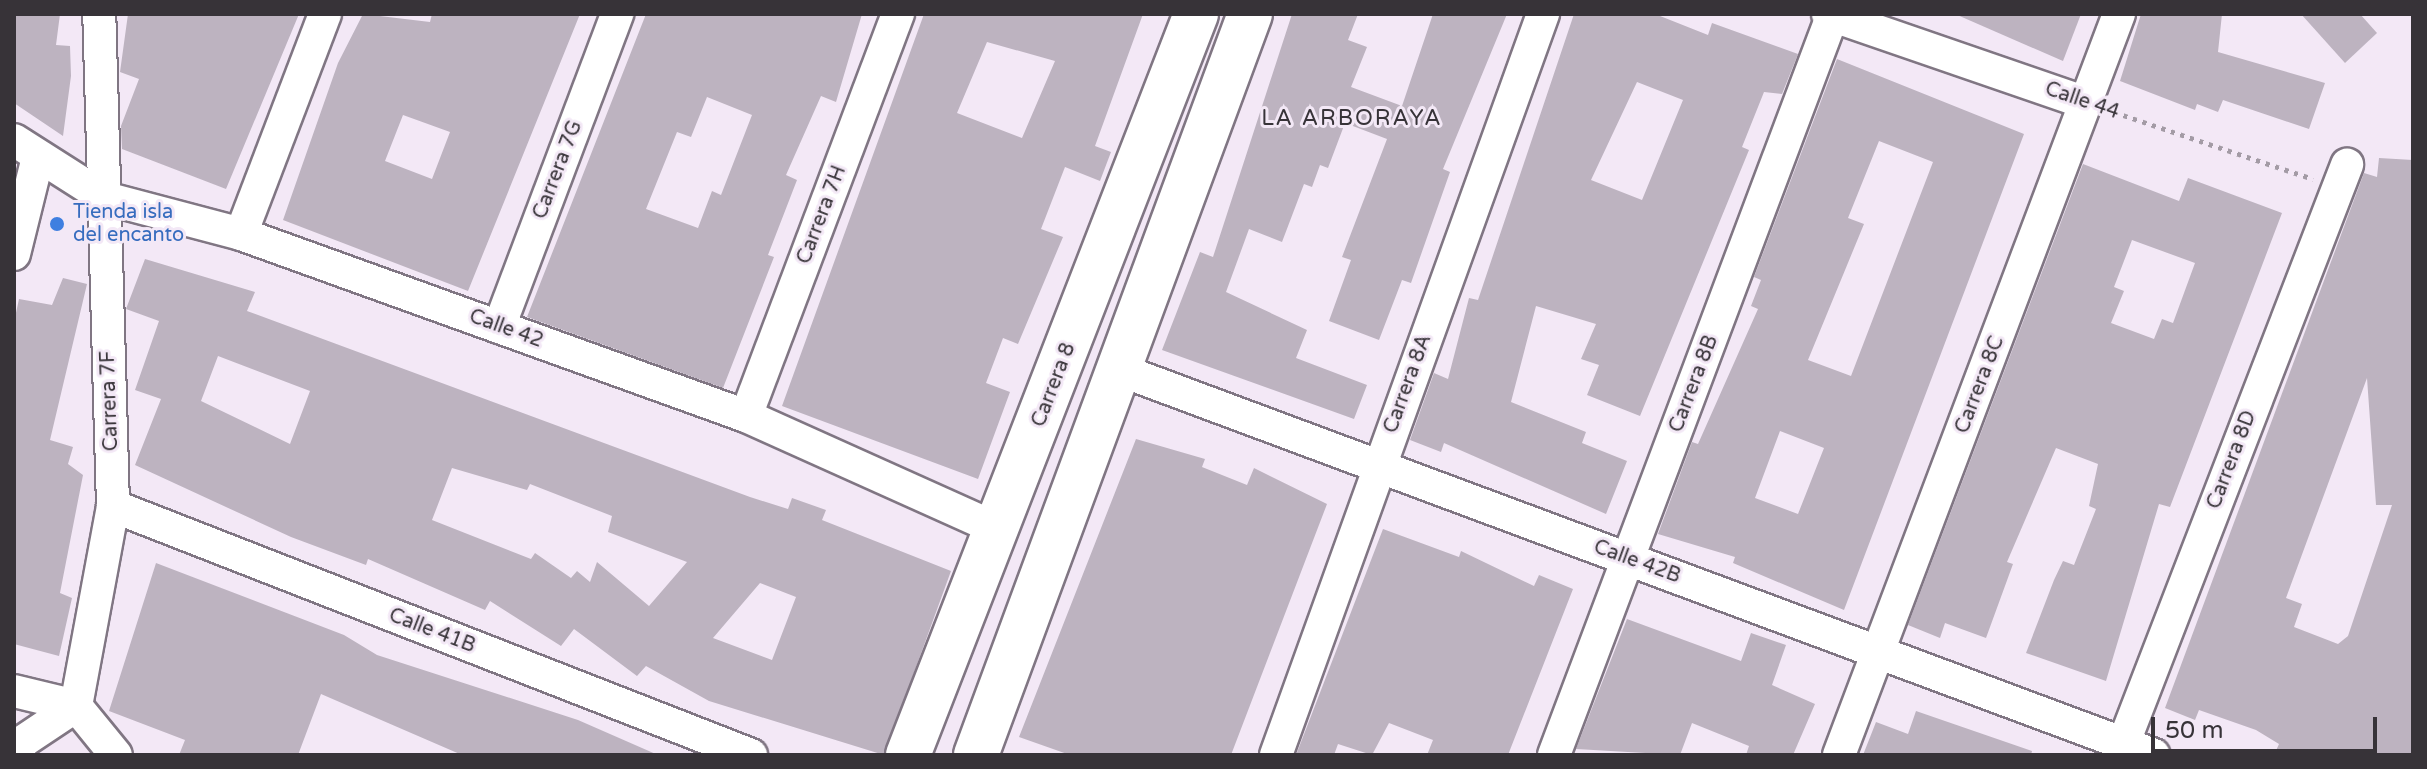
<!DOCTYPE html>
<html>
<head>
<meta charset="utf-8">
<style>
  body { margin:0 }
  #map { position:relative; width:2427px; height:769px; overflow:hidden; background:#f3e8f6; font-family:"Varela Round",sans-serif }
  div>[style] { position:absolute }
  .building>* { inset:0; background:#bdb3c0 }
  .path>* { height:5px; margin-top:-2.5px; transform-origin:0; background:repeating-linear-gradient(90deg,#a39ba5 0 4px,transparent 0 10px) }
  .roads { filter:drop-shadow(2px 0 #807683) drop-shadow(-2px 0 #807683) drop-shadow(0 2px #807683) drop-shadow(0 -2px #807683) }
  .street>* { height:32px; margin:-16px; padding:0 16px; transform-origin:16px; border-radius:16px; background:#fff }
  .secondary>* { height:44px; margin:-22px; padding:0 22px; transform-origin:22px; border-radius:22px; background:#fff }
  .dots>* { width:22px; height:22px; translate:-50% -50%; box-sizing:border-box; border:4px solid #f3e8f6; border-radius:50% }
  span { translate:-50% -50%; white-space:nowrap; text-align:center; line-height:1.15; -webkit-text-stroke:6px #f3e8f6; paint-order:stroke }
  .street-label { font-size:20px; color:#373338 }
  .shop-label { font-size:20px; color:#366cbe }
  .left { translate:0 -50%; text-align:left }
  .neighbourhood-label { font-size:22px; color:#373338; letter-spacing:2px }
  .frame { position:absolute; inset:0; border:16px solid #373338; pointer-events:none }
  .scale { position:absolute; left:2151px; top:717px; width:226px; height:36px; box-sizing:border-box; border:4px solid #373338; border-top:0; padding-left:10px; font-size:24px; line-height:28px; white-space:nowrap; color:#373338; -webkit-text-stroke:6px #f3e8f6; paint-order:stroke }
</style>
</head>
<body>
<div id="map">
  <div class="building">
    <i style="clip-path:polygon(14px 14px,60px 14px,56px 45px,70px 46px,71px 76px,63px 136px,14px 103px)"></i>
    <i style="clip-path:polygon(128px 14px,299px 14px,226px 189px,122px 149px,121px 126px,139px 79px,120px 72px)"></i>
    <i style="clip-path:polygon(evenodd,363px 14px,430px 22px,432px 14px,580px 14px,468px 291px,283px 220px,338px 63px,363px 14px,403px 115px,450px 132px,432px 179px,385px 161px,403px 115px)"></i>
    <i style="clip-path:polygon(evenodd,646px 14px,862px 14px,836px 102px,821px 96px,786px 175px,797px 180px,768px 255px,774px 257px,723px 388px,527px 317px,646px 14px,707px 97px,752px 115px,721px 195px,712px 191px,698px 228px,646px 209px,677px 132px,691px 137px,707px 97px)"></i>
    <i style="clip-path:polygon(evenodd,924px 14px,1143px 14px,1095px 146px,1111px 152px,1100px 181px,1065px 167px,1041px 229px,1063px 237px,1018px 344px,1003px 338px,986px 383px,1010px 392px,978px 479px,782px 406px,924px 14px,987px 42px,1055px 61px,1022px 138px,957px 113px,987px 42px)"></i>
    <i style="clip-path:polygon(1292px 14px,1358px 14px,1348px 40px,1367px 47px,1351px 87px,1402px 106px,1433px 14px,1507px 14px,1443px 169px,1450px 172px,1411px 283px,1402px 280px,1379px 340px,1329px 321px,1351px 260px,1342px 257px,1387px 139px,1345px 123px,1328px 168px,1320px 165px,1312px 187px,1304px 184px,1282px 242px,1249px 229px,1226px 292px,1307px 330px,1296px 358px,1367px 385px,1354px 419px,1162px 350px,1200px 252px,1213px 257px)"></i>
    <i style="clip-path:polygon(evenodd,1574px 14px,1655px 14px,1708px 35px,1712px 23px,1798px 54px,1782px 94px,1764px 92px,1742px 147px,1749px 150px,1640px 416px,1587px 395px,1599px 365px,1581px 359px,1596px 324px,1536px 306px,1511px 402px,1586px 432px,1582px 443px,1627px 461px,1606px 514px,1444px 443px,1441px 452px,1410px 440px,1434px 373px,1448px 379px,1469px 298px,1478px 300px,1574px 14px,1637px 82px,1683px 100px,1642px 200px,1591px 180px,1637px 82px)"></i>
    <i style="clip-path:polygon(1955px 14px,2081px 14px,2063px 61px)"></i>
    <i style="clip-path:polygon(2141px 14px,2222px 14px,2218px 52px,2325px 83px,2309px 129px,2223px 100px,2218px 112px,2197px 104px,2195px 110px,2120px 81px)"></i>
    <i style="clip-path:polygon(2301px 14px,2360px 14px,2377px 33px,2345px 63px)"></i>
    <i style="clip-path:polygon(evenodd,1837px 59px,2024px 134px,1844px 610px,1733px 563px,1735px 557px,1658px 534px,1692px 442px,1698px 444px,1758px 309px,1751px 306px,1761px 280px,1754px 277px,1837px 59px,1879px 141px,1933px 162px,1851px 376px,1808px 360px,1864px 224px,1848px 218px,1879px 141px,1837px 59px,1780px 431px,1824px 448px,1798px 514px,1755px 498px,1780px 431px)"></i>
    <i style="clip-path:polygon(evenodd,2379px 158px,2413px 160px,2413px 755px,2274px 755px,2279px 744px,2256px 730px,2199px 710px,2195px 720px,2165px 708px,2364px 173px,2377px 177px,2379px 158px,2367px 378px,2376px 505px,2392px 505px,2348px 636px,2338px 644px,2294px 627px,2302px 604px,2286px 598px,2367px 378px)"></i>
    <i style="clip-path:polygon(evenodd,2083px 164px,2179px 201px,2188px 178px,2282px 213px,2170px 507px,2159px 504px,2106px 681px,2026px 653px,2054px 580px,2063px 561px,2074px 565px,2096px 509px,2089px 506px,2098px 464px,2056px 448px,2007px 562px,2013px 564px,1986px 638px,1945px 623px,1940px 638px,1908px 625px,2083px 164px,2132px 240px,2195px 263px,2173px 323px,2162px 319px,2154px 339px,2111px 323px,2124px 291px,2114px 287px,2132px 240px)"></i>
    <i style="clip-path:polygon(evenodd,145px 259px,255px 292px,247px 311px,750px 497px,788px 509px,792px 498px,826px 510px,822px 520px,951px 571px,884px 755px,709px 701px,646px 666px,637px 676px,574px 629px,561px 646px,490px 601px,485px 610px,368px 559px,366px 565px,291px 537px,135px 465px,161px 399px,135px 390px,159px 321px,126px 309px,145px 259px,218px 356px,310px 391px,290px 444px,201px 401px,218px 356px,145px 259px,452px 468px,527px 490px,530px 484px,612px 516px,608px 532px,687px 562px,649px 606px,597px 562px,590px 582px,577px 571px,571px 578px,535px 553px,531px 559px,432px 520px,452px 468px,145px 259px,760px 583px,796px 597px,772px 660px,713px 638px,760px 583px)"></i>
    <i style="clip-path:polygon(63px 278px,87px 284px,50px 440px,73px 447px,68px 464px,83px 475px,60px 593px,72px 598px,59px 656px,14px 644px,14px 322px,19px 299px,52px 305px)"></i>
    <i style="clip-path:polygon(1136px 439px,1205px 459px,1202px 467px,1247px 485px,1254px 468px,1327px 504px,1231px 755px,1070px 755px,1019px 737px)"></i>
    <i style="clip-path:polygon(1383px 529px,1459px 557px,1461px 551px,1534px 586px,1539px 575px,1573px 589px,1508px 755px,1427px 755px,1433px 740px,1389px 723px,1372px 755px,1338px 744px,1334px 755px,1296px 755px)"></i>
    <i style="clip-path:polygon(156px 563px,344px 635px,377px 655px,578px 720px,658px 755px,462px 755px,321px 694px,298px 755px,179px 755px,185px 740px,109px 711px)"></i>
    <i style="clip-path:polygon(1627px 619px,1741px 661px,1751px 633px,1786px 645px,1772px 685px,1815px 704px,1793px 755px,1746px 755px,1749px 746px,1692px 723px,1680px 755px,1576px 749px)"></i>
    <i style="clip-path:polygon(1916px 711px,2032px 751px,2031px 755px,1863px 755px,1876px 722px,1908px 734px)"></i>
  </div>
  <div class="path">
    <i style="left:2114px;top:112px;width:210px;rotate:18.6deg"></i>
  </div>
  <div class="roads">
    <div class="street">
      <i style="left:1828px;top:14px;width:273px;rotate:19deg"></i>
      <i style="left:14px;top:140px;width:108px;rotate:32.5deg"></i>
      <i style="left:105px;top:198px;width:141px;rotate:14.8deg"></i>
      <i style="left:241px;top:234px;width:537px;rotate:19.82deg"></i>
      <i style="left:746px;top:416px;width:276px;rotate:24.2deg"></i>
      <i style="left:241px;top:234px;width:235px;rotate:-69.1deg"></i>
      <i style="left:14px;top:254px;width:96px;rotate:-76.1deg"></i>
      <i style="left:499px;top:327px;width:335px;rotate:-69.3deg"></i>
      <i style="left:1120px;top:370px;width:1103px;rotate:20.42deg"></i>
      <i style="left:746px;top:416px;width:430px;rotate:-69.3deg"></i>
      <i style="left:113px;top:506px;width:685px;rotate:21.32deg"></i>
      <i style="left:14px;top:691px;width:64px;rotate:13.6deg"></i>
      <i style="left:76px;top:706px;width:63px;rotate:50.8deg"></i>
      <i style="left:17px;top:755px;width:14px;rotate:-69deg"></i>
      <i style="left:22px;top:742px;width:65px;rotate:-33.7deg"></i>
      <i style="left:76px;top:706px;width:203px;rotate:-79.5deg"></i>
      <i style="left:113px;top:506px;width:492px;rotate:-91.6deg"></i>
      <i style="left:1276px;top:755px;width:788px;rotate:-70.18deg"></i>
      <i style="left:1554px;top:755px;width:792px;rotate:-69.37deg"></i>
      <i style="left:1839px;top:755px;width:792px;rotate:-69.3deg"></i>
      <i style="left:2119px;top:755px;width:633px;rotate:-68.87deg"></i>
    </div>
    <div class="secondary">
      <i style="left:908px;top:755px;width:795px;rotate:-68.76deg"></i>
      <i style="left:976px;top:755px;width:790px;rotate:-69.71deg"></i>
    </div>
  </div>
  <div class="dots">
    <i style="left:57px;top:224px;background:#3f7fe0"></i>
  </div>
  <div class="street-label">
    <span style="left:2082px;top:101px;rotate:19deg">Calle 44</span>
    <span style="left:558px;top:170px;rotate:-69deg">Carrera 7G</span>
    <span style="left:822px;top:215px;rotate:-69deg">Carrera 7H</span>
    <span style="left:506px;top:329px;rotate:20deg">Calle 42</span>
    <span style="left:1408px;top:384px;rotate:-70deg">Carrera 8A</span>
    <span style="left:1694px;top:384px;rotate:-69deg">Carrera 8B</span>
    <span style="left:1054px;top:385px;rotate:-69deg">Carrera 8</span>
    <span style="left:1980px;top:385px;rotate:-69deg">Carrera 8C</span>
    <span style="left:110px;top:401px;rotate:-92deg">Carrera 7F</span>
    <span style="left:2232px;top:460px;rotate:-69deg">Carrera 8D</span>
    <span style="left:1637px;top:562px;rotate:20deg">Calle 42B</span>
    <span style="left:432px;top:631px;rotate:21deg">Calle 41B</span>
  </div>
  <div class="shop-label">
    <span class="left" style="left:73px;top:224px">Tienda isla<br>del encanto</span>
  </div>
  <div class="neighbourhood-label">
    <span style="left:1352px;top:119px">LA ARBORAYA</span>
  </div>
  <div class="frame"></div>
  <div class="scale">50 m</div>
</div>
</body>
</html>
